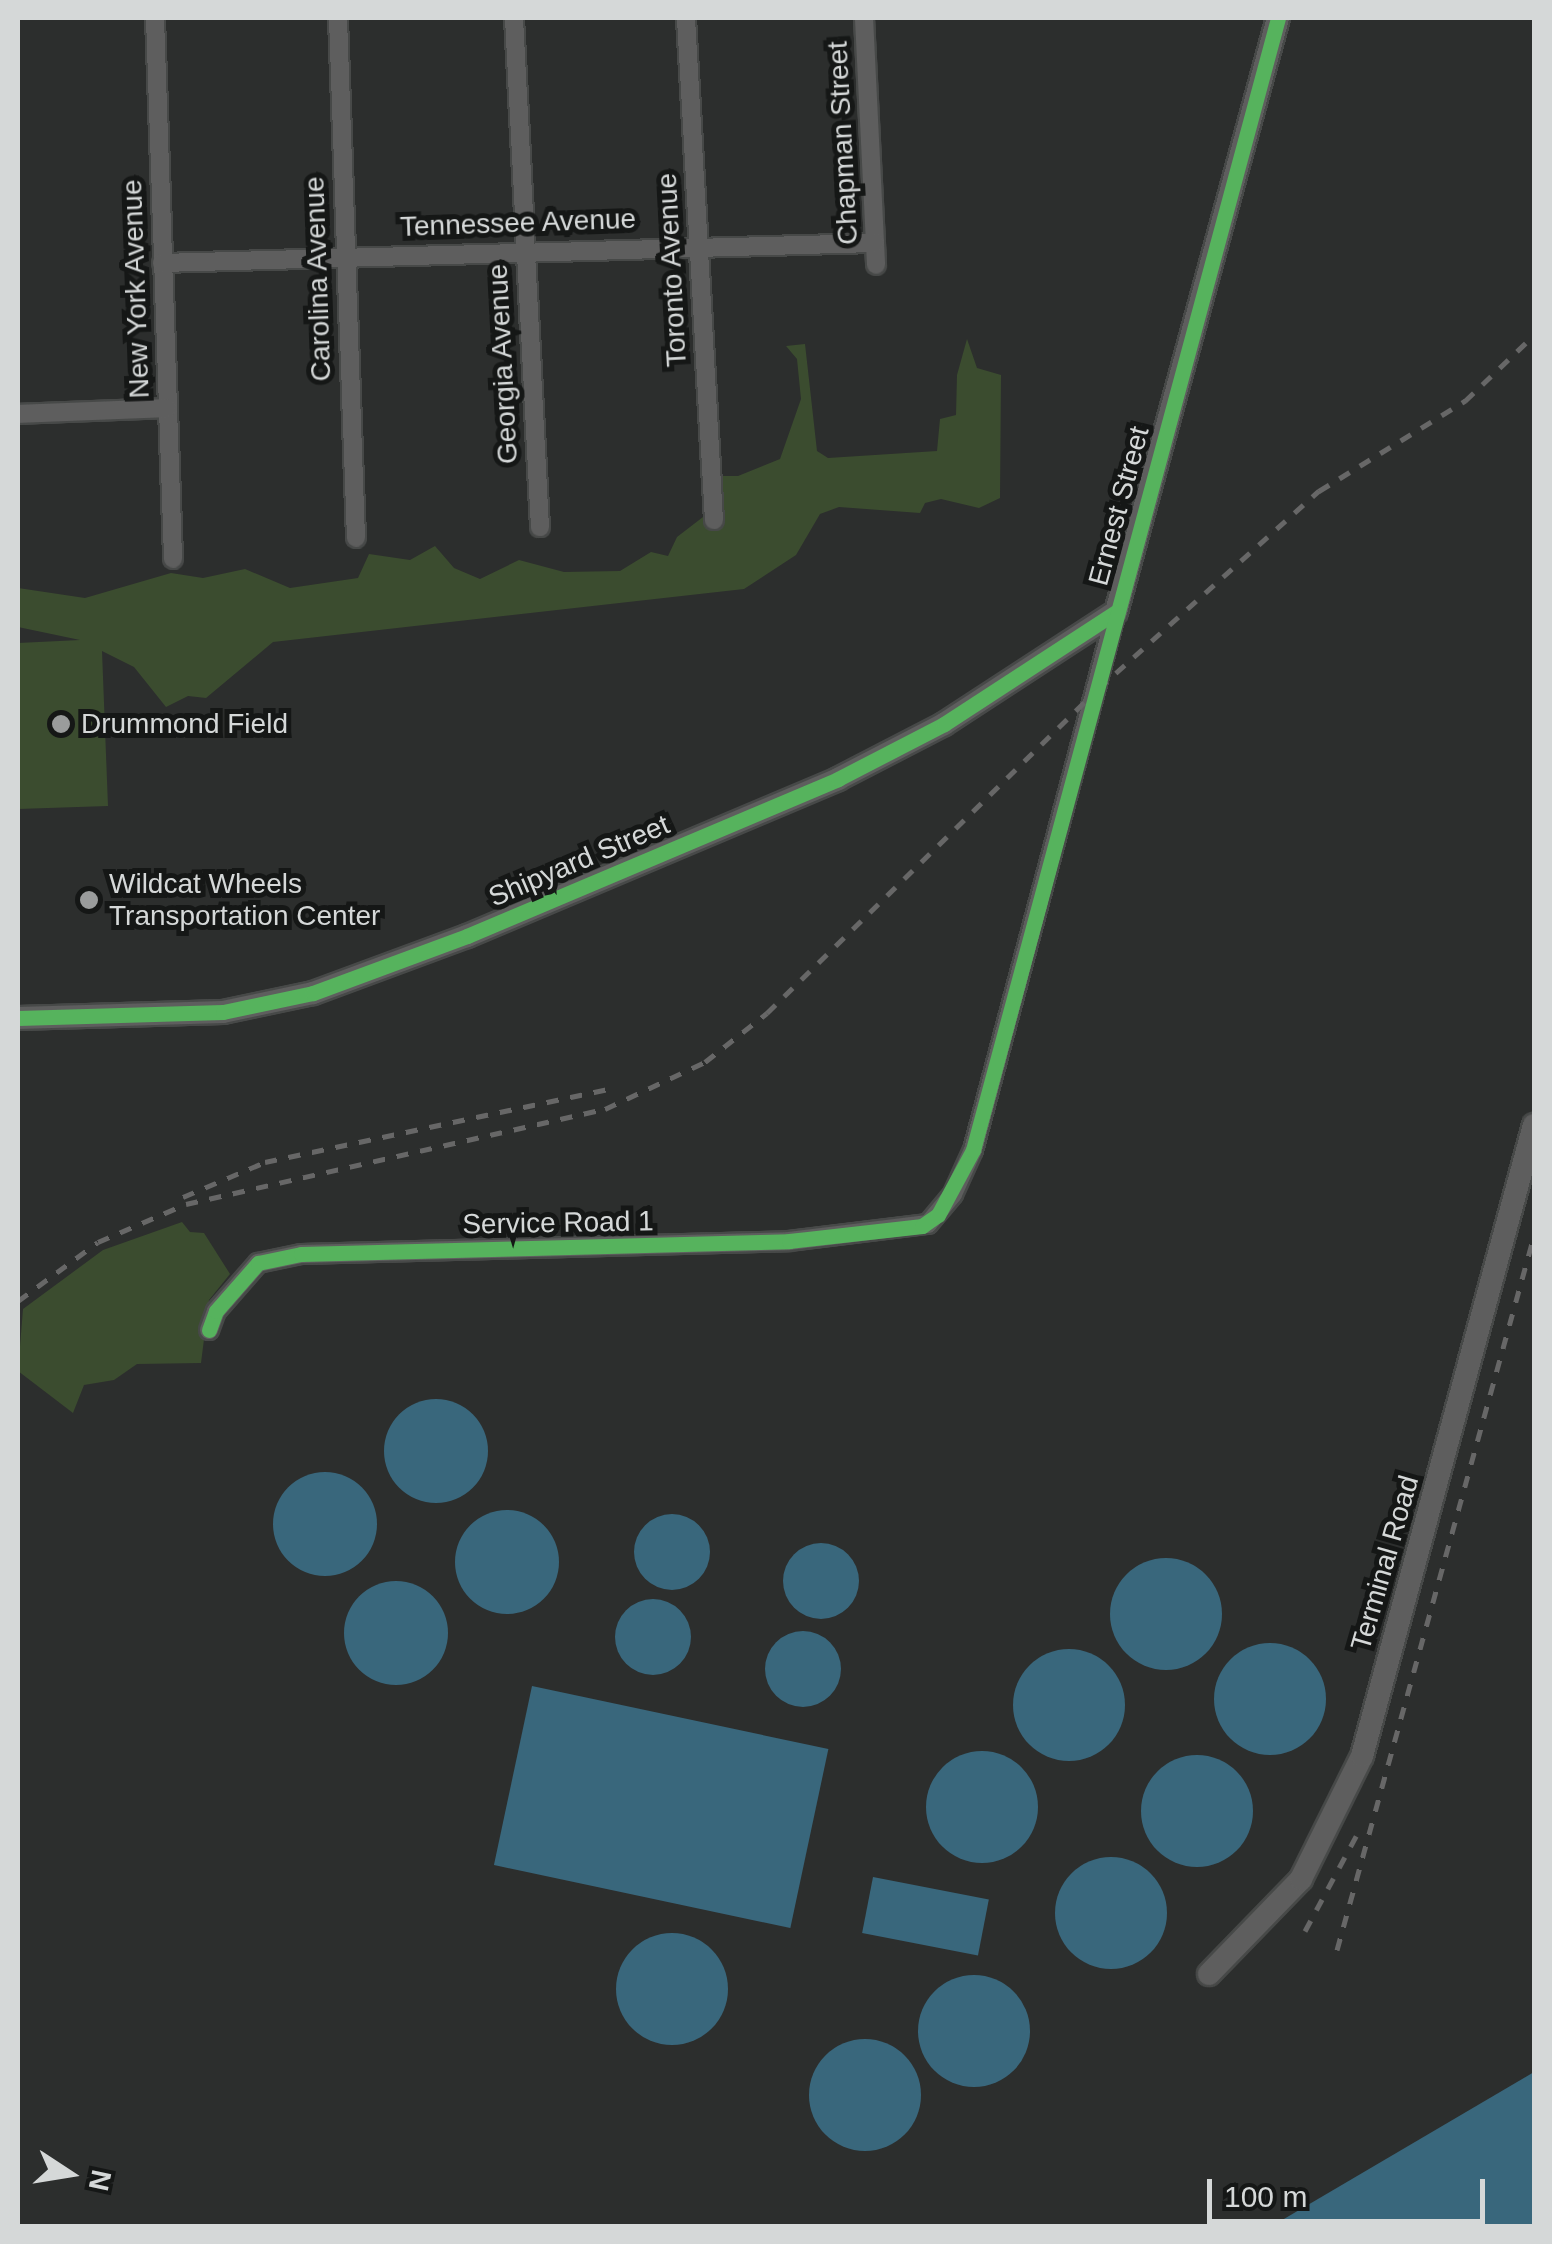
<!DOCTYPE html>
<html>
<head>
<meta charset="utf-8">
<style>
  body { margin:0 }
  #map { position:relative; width:1552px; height:2244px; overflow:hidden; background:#2c2e2d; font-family:Arial,sans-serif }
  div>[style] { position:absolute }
  .green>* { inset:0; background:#3b4c2f }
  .water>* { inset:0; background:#39677c; transform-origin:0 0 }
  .round { border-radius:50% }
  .roads { filter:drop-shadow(2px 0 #474948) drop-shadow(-2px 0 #474948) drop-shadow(0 2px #474948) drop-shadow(0 -2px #474948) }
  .minor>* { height:18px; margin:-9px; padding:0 9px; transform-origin:9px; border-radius:9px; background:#5e5e5e }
  .tertiary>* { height:22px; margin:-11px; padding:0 11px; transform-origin:11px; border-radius:11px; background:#5e5e5e }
  .rail>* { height:5px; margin-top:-2.5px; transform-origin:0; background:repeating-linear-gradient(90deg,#676767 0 12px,transparent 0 24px) }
  .cycleway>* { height:15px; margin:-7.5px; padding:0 7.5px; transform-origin:7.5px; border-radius:7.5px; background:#56b35d }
  .dots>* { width:28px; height:28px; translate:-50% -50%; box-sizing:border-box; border:5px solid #151716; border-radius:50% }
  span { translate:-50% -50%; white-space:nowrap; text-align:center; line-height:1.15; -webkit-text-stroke:10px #151716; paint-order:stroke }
  .street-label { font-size:28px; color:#d5d8d8 }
  .poi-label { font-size:28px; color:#d5d8d8 }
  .left { translate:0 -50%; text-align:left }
  .frame { position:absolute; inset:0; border:20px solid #d5d8d8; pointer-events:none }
  .north { position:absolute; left:20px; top:2124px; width:100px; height:100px; -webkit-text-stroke:8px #151716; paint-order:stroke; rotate:102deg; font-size:28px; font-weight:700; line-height:40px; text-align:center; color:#d5d8d8 }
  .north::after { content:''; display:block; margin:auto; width:35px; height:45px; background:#d5d8d8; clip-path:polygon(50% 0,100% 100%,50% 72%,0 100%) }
  .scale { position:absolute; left:1207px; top:2179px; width:278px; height:45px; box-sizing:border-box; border:5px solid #d5d8d8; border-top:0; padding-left:12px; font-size:30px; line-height:35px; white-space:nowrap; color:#d5d8d8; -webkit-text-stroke:8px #151716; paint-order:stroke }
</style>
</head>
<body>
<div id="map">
  <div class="green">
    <i style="clip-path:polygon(967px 339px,977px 368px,1001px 375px,1000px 498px,979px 508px,941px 499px,925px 503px,920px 513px,839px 507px,820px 514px,796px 555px,744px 589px,273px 642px,206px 698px,188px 696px,166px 707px,134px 667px,102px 651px,108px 806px,18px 809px,18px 643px,80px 640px,18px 627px,18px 588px,85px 598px,171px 573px,203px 578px,245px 569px,290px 588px,358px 578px,369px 554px,410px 560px,435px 546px,454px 568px,480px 579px,519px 560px,564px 572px,620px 571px,651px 552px,668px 556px,677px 537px,703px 517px,704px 476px,738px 476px,780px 459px,801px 399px,797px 359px,786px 346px,805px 344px,817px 451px,828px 458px,937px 451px,940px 419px,956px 415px,957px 375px)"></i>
    <i style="clip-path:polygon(182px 1222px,190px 1232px,204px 1233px,230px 1274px,209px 1300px,201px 1363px,137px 1364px,114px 1380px,84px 1385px,73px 1413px,18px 1371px,23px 1309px,103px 1250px)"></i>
  </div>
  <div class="water">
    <i class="round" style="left:384px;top:1399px;width:104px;height:104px"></i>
    <i class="round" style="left:273px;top:1472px;width:104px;height:104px"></i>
    <i class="round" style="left:455px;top:1510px;width:104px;height:104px"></i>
    <i class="round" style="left:634px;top:1514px;width:76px;height:76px"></i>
    <i class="round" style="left:783px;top:1543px;width:76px;height:76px"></i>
    <i class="round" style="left:1110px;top:1558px;width:112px;height:112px"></i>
    <i class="round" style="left:344px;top:1581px;width:104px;height:104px"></i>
    <i class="round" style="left:615px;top:1599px;width:76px;height:76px"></i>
    <i class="round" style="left:765px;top:1631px;width:76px;height:76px"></i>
    <i class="round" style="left:1214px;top:1643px;width:112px;height:112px"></i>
    <i class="round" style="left:1013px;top:1649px;width:112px;height:112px"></i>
    <i style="left:532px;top:1686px;width:303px;height:183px;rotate:12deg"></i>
    <i class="round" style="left:926px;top:1751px;width:112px;height:112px"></i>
    <i class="round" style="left:1141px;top:1755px;width:112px;height:112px"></i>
    <i class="round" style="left:1055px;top:1857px;width:112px;height:112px"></i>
    <i style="left:873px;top:1877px;width:118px;height:57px;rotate:11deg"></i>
    <i class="round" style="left:616px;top:1933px;width:112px;height:112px"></i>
    <i class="round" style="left:918px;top:1975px;width:112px;height:112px"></i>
    <i class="round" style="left:809px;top:2039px;width:112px;height:112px"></i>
    <i style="clip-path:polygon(1534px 2072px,1534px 2226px,1272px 2226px)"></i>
  </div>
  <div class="roads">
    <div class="minor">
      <i style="left:155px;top:18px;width:541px;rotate:88.09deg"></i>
      <i style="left:338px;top:18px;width:520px;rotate:88.02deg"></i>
      <i style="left:514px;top:18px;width:510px;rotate:87.08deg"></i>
      <i style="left:686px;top:18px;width:503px;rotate:86.81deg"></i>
      <i style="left:864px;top:18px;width:247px;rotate:87.2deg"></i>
      <i style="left:162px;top:263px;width:713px;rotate:-1.61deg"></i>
      <i style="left:18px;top:414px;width:149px;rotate:-2.3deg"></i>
      <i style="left:209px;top:1330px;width:20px;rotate:-70deg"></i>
      <i style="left:216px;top:1311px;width:64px;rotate:-48.8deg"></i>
      <i style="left:258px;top:1263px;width:44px;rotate:-11.8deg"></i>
      <i style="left:301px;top:1254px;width:488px;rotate:-1.5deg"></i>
      <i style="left:789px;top:1241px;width:140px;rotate:-7deg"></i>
      <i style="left:928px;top:1224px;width:39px;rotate:-50deg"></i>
      <i style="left:953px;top:1194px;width:48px;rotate:-65.6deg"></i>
      <i style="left:973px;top:1150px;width:557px;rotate:-75.11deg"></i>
    </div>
    <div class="tertiary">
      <i style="left:18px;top:1018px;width:205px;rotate:-1.7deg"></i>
      <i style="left:223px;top:1012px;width:92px;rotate:-11.9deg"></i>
      <i style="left:313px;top:993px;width:164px;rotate:-20.3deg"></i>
      <i style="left:467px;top:936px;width:403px;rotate:-22.9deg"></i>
      <i style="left:838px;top:779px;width:119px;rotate:-27.4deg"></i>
      <i style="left:944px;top:724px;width:205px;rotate:-33.1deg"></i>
      <i style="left:1116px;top:612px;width:616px;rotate:-74.74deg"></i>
      <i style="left:1209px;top:1974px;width:132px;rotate:-45.9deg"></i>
      <i style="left:1301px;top:1879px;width:137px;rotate:-63.6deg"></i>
      <i style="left:1362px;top:1756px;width:654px;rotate:-74.75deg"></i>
    </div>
  </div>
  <div class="rail">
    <i style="left:183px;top:1197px;width:89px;rotate:-23.1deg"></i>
    <i style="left:265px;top:1162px;width:351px;rotate:-12deg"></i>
    <i style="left:18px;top:1301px;width:99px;rotate:-36.4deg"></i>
    <i style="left:98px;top:1242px;width:96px;rotate:-23.4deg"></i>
    <i style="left:186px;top:1204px;width:430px;rotate:-12.8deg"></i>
    <i style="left:605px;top:1109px;width:110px;rotate:-25.2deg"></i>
    <i style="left:705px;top:1062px;width:79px;rotate:-38.3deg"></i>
    <i style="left:767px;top:1013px;width:463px;rotate:-44.4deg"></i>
    <i style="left:1098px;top:689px;width:297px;rotate:-41.9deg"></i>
    <i style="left:1319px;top:491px;width:172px;rotate:-31.7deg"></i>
    <i style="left:1465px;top:401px;width:95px;rotate:-43.7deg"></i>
    <i style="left:1305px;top:1931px;width:120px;rotate:-61.7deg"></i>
    <i style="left:1337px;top:1950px;width:741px;rotate:-74.58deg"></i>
  </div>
  <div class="cycleway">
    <i style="left:18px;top:1018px;width:205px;rotate:-1.7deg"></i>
    <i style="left:223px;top:1012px;width:92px;rotate:-11.9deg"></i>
    <i style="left:313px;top:993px;width:164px;rotate:-20.3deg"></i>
    <i style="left:467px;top:936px;width:403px;rotate:-22.9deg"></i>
    <i style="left:838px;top:779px;width:119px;rotate:-27.4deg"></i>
    <i style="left:944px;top:724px;width:205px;rotate:-33.1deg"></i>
    <i style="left:209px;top:1330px;width:20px;rotate:-70deg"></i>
    <i style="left:216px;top:1311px;width:64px;rotate:-48.8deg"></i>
    <i style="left:258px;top:1263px;width:44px;rotate:-11.8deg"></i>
    <i style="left:301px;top:1254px;width:488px;rotate:-1.5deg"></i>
    <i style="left:789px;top:1241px;width:134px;rotate:-6.4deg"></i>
    <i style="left:922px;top:1226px;width:19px;rotate:-35deg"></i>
    <i style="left:938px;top:1215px;width:74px;rotate:-61.7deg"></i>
    <i style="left:973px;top:1150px;width:1172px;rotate:-74.92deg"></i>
  </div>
  <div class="dots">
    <i style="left:61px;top:724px;background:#9a9c9c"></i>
    <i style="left:89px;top:900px;background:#9a9c9c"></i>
  </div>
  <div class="street-label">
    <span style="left:843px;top:143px;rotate:-93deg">Chapman Street</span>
    <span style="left:518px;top:223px;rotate:-2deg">Tennessee Avenue</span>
    <span style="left:672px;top:270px;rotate:-93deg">Toronto Avenue</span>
    <span style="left:318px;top:279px;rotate:-92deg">Carolina Avenue</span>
    <span style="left:136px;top:289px;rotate:-92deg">New York Avenue</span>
    <span style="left:503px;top:364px;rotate:-93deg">Georgia Avenue</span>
    <span style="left:1119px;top:506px;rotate:-75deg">Ernest Street</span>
    <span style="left:579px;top:861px;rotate:-23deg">Shipyard Street</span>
    <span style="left:558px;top:1223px;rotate:-1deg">Service Road 1</span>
    <span style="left:1385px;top:1563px;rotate:-74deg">Terminal Road</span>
  </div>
  <div class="poi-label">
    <span class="left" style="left:81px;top:724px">Drummond Field</span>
    <span class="left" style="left:109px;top:900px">Wildcat Wheels<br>Transportation Center</span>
  </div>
  <div class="frame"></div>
  <div class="north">N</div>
  <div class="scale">100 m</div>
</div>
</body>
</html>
